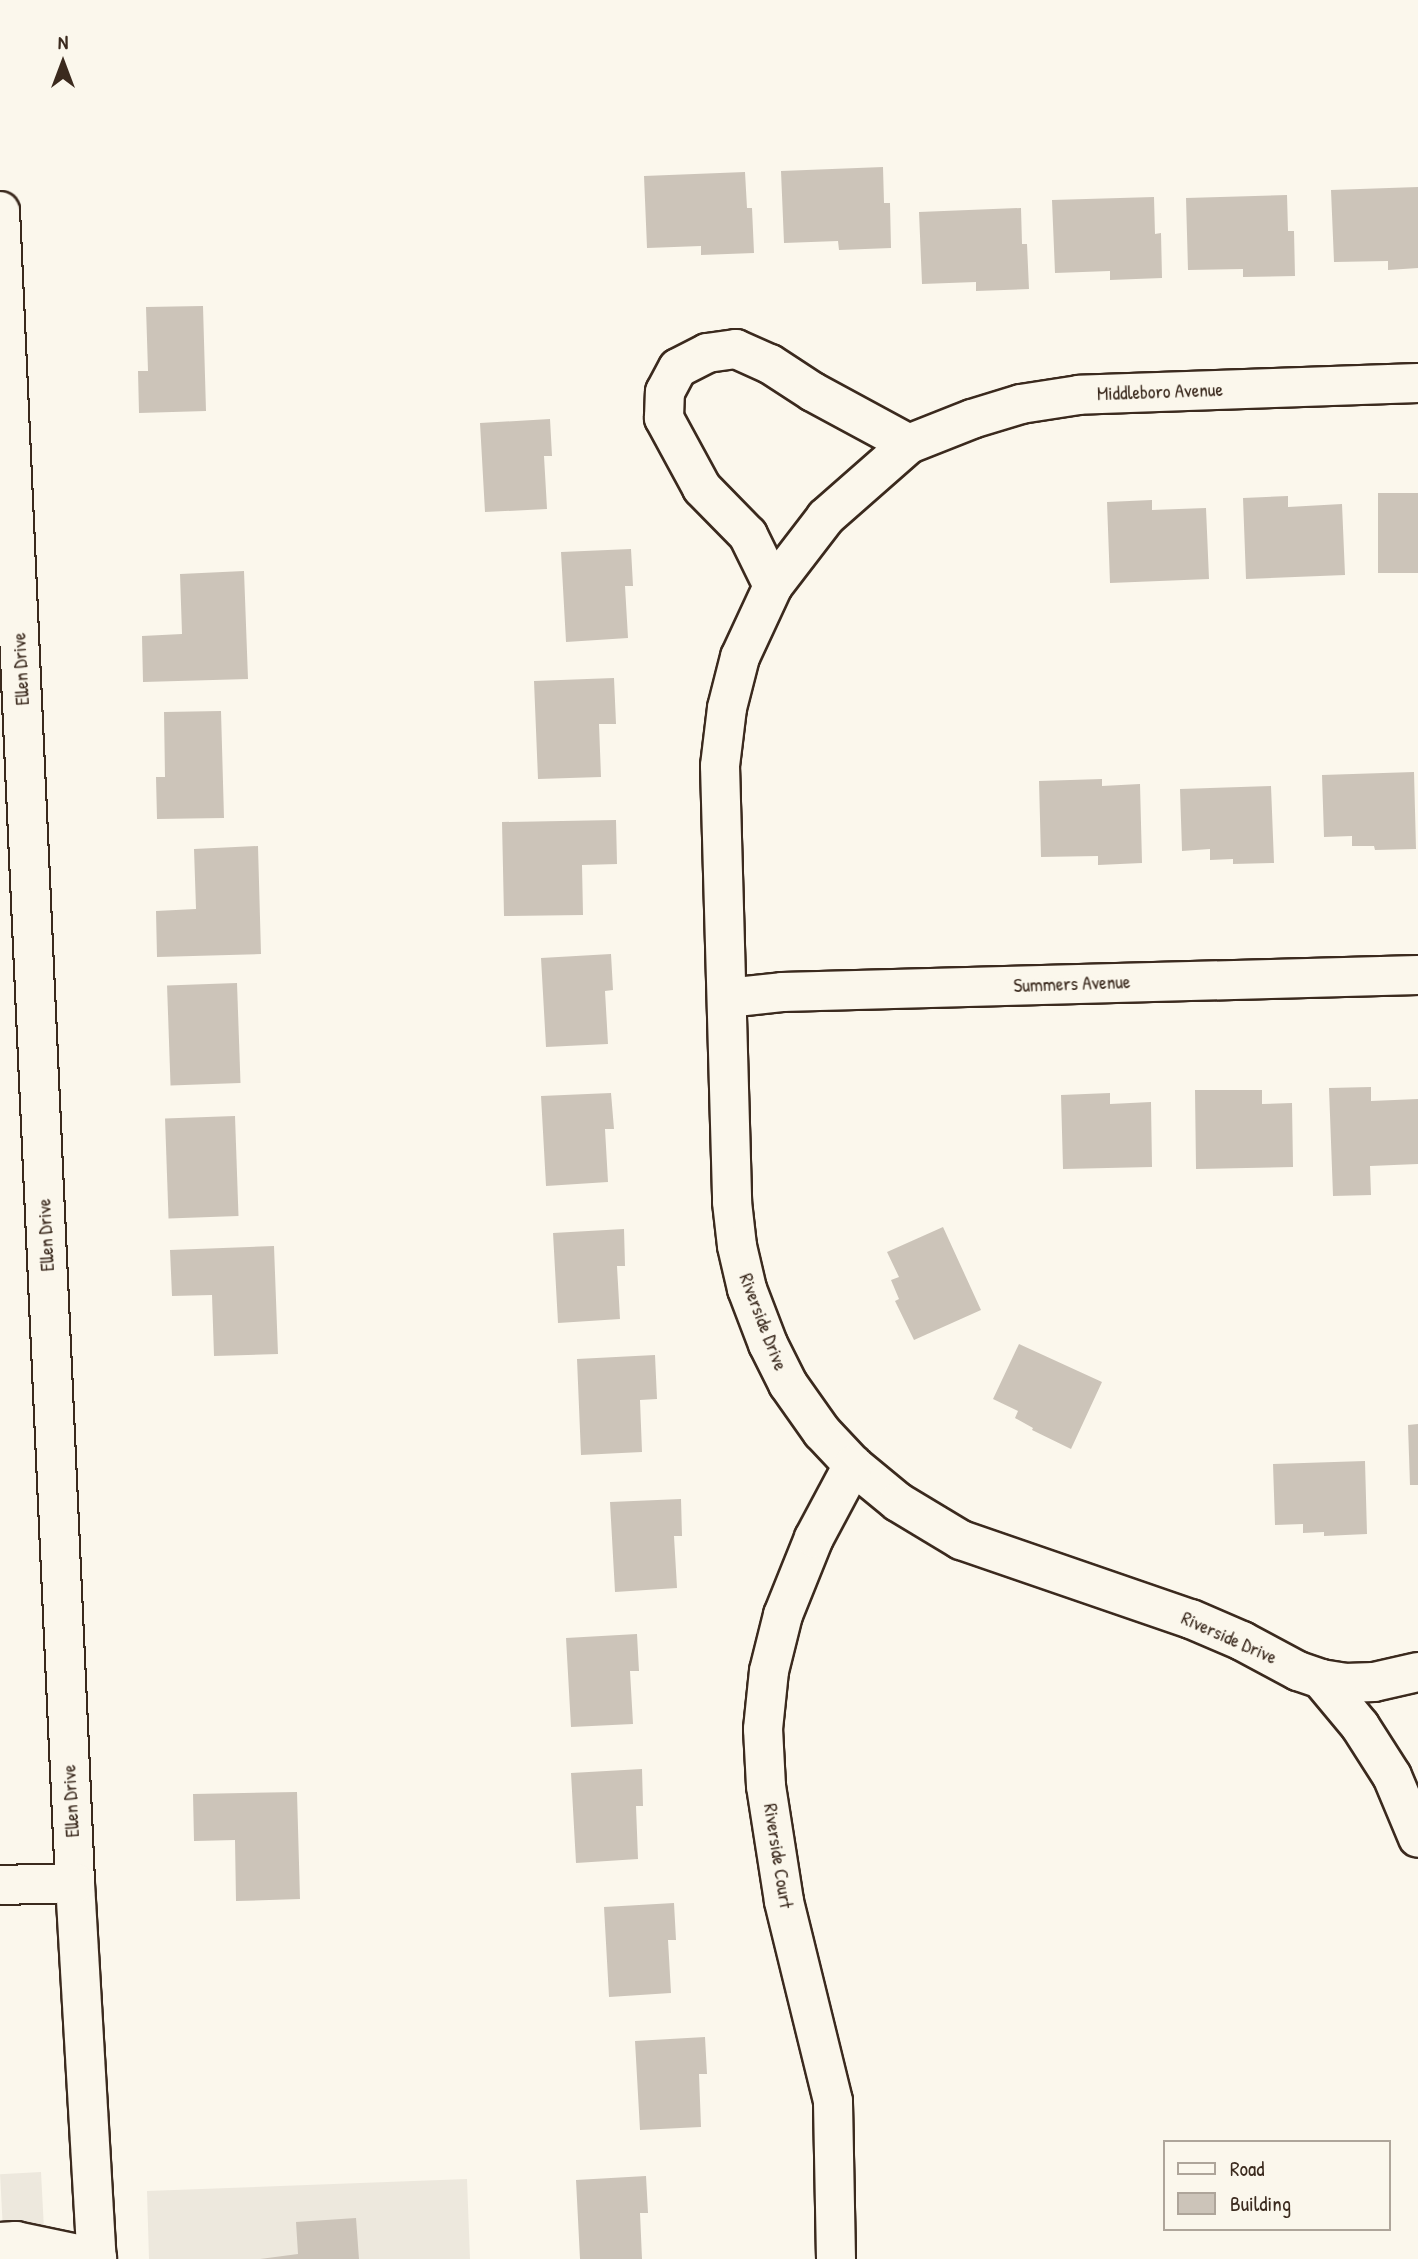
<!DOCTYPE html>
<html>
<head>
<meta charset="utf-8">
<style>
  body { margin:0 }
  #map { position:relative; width:1418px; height:2259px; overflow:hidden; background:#fbf7ec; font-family:"Patrick Hand",sans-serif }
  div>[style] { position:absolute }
  .built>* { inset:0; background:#ede8dd; transform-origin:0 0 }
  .building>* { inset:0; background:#ccc4b9; transform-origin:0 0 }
  .roads { filter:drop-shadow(2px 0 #3b2a1e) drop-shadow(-2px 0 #3b2a1e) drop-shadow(0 2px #3b2a1e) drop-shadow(0 -2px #3b2a1e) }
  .minor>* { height:38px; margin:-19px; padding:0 19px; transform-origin:19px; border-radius:19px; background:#fbf7ec }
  span { translate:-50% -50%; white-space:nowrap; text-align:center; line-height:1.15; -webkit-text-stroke:5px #fbf7ec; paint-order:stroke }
  .street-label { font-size:19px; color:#3b2a1e }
  .legend { position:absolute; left:1163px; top:2140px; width:228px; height:91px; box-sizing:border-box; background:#fbf7ec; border:2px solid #aea59a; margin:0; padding:9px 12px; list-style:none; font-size:21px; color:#3b2a1e }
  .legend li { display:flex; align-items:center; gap:14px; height:35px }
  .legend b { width:35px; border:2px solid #aea59a }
  .north { position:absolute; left:28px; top:28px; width:70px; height:70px; -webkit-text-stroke:5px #fbf7ec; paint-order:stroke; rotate:0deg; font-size:19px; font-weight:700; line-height:28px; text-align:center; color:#3b2a1e }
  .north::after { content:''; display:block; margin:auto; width:24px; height:32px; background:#3b2a1e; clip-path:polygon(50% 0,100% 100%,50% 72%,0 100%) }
</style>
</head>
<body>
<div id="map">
  <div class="built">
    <i style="left:41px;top:2172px;width:87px;height:41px;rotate:87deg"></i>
    <i style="clip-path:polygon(467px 2179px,470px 2259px,149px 2259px,147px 2191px)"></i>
  </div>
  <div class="building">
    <i style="clip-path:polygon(883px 167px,884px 203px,890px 203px,891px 248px,839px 250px,838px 241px,784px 243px,781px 171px)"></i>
    <i style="clip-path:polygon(745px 172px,747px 208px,752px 208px,754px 253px,701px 255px,701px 246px,647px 248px,644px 176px)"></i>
    <i style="clip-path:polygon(1418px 187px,1418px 268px,1388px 270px,1388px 261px,1334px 262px,1331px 190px)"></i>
    <i style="clip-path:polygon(1287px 195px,1288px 231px,1294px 231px,1295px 276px,1243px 277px,1243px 269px,1188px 270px,1186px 198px)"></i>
    <i style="clip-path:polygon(1154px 197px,1155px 234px,1161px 233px,1162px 278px,1110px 280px,1110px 271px,1055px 273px,1052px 200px)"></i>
    <i style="clip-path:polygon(1021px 208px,1022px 244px,1027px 244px,1029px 289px,976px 291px,976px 282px,922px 284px,919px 212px)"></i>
    <i style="clip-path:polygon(203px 306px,206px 411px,139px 413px,138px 371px,148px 371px,146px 307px)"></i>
    <i style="clip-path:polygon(550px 419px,552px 456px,544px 456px,547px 509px,485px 512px,480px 423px)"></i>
    <i style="left:1418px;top:493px;width:80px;height:40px;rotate:90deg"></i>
    <i style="clip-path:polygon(1288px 496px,1288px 507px,1342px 504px,1345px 575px,1246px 579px,1243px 498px)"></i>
    <i style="clip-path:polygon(1152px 500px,1152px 510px,1206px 508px,1209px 579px,1110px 583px,1107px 502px)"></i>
    <i style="clip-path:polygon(631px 549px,633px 586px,625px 586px,628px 638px,566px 642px,561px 552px)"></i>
    <i style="clip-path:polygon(244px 571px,248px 679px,143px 682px,142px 636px,182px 634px,180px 574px)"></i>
    <i style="clip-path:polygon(614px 678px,616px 724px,599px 724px,601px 777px,538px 779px,534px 681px)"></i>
    <i style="clip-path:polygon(221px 711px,224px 818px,157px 819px,156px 777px,165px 777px,164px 712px)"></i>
    <i style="clip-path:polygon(1414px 772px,1416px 849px,1375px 850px,1374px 846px,1352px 846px,1352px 836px,1324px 837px,1322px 775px)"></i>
    <i style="clip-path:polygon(1102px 779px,1102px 786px,1140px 784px,1142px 863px,1098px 865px,1098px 856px,1041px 857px,1039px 781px)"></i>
    <i style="clip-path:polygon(1271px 786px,1274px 863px,1233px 864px,1233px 859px,1210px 860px,1210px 849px,1182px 851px,1180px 789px)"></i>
    <i style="clip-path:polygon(616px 820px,617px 864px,582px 865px,583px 915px,504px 916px,502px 822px)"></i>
    <i style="clip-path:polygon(258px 846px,261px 954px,157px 957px,156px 911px,196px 909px,194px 849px)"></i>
    <i style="clip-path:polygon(611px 954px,613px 990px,605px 991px,608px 1044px,546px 1047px,541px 958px)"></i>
    <i style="left:237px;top:983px;width:100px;height:70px;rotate:88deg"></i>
    <i style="clip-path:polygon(1371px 1087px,1371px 1101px,1418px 1099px,1418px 1164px,1370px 1166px,1371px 1195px,1333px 1196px,1329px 1088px)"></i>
    <i style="clip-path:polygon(1195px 1090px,1262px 1090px,1262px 1104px,1292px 1103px,1293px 1167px,1196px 1169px)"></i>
    <i style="clip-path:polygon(611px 1093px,614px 1129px,605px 1129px,608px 1182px,546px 1186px,541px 1096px)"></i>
    <i style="clip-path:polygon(1110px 1093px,1110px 1104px,1151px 1102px,1152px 1167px,1063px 1169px,1061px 1095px)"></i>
    <i style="left:235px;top:1116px;width:100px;height:70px;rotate:88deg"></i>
    <i style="clip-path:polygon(943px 1227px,981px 1310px,914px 1340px,895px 1301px,899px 1299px,891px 1280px,899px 1277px,887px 1252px)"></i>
    <i style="clip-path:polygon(624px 1229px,625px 1266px,617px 1266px,620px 1319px,558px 1323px,553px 1233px)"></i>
    <i style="clip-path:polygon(274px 1246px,278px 1354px,214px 1356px,212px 1295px,172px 1296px,170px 1250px)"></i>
    <i style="clip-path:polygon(1019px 1344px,1102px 1382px,1071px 1449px,1032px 1430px,1033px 1428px,1015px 1418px,1018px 1411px,993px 1399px)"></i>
    <i style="clip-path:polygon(655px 1355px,657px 1399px,640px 1400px,642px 1452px,581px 1455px,577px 1359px)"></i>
    <i style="clip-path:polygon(1418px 1424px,1418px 1485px,1410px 1485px,1408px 1425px)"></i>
    <i style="clip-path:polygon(1365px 1461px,1367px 1534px,1324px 1536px,1324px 1532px,1303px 1533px,1303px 1524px,1275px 1525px,1273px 1464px)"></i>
    <i style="clip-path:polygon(681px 1499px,682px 1536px,674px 1536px,677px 1588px,615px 1592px,610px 1502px)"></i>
    <i style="clip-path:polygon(637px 1634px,639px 1671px,630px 1671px,633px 1724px,571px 1727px,566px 1638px)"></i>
    <i style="clip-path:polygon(642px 1769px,643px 1806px,636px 1806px,638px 1859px,576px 1863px,571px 1773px)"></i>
    <i style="clip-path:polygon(297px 1792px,300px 1899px,236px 1901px,235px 1840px,194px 1841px,193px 1794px)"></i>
    <i style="clip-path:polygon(674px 1903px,676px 1940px,668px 1940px,671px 1993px,609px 1997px,604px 1907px)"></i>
    <i style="clip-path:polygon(705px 2037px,707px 2074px,699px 2074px,701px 2127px,640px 2130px,635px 2041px)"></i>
    <i style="clip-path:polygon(646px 2176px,648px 2213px,640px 2213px,642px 2259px,580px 2259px,576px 2180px)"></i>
    <i style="clip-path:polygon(356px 2218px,359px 2259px,260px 2259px,298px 2254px,296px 2222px)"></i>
  </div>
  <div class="roads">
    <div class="minor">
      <i style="left:0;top:211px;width:1674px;rotate:87.43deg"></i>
      <i style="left:75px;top:1883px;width:377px;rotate:86.7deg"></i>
      <i style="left:1418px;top:383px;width:339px;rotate:178deg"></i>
      <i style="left:1079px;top:395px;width:59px;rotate:171.2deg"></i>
      <i style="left:1021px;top:404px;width:51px;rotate:163deg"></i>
      <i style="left:972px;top:419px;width:68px;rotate:158.4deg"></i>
      <i style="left:909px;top:444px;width:111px;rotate:138.7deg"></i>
      <i style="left:826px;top:517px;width:87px;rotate:127.5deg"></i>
      <i style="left:773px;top:586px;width:78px;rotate:114.9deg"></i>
      <i style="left:740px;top:657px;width:53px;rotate:104.3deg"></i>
      <i style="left:727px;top:708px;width:58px;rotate:96.9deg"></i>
      <i style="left:720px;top:766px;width:436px;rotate:88.4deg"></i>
      <i style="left:732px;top:1202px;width:44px;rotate:83.5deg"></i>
      <i style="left:737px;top:1246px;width:44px;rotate:76.9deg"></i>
      <i style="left:747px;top:1289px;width:59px;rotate:69.1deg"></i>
      <i style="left:768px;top:1344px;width:45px;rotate:63.4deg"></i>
      <i style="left:788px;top:1384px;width:59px;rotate:54.7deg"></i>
      <i style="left:822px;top:1432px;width:45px;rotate:46.8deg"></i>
      <i style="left:853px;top:1465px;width:58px;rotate:39.4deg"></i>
      <i style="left:898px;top:1502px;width:74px;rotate:31.1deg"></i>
      <i style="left:961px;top:1540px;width:243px;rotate:19deg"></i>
      <i style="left:1191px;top:1619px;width:56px;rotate:23.3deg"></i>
      <i style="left:1242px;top:1641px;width:64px;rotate:28.2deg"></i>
      <i style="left:1298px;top:1671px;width:24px;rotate:19deg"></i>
      <i style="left:1321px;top:1679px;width:61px;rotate:50.3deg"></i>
      <i style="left:1360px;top:1726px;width:59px;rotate:57.4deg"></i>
      <i style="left:1392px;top:1776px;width:67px;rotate:67.2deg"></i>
      <i style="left:773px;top:586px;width:57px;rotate:-116.1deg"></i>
      <i style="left:748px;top:535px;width:66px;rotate:-134.4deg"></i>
      <i style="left:702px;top:488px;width:80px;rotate:-118.5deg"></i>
      <i style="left:664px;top:418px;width:26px;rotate:-88deg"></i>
      <i style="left:665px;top:392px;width:27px;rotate:-62deg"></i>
      <i style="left:678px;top:368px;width:33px;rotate:-27deg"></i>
      <i style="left:707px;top:353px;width:29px;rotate:-8deg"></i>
      <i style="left:736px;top:349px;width:37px;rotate:24deg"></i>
      <i style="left:770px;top:364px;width:51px;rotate:33.1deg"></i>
      <i style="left:813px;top:392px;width:109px;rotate:28.4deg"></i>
      <i style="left:727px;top:998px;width:55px;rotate:-6.2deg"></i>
      <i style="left:782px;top:992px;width:636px;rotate:-1.53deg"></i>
      <i style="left:1321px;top:1679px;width:24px;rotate:9deg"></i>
      <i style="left:1345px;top:1683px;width:29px;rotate:-2deg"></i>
      <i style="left:1374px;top:1682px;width:45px;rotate:-12.8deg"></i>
      <i style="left:0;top:1885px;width:75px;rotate:-1.5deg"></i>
      <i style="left:0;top:2242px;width:16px;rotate:-4deg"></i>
      <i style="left:16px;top:2241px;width:83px;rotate:11.9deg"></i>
      <i style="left:836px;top:2259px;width:158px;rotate:-91.1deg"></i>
      <i style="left:833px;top:2101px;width:206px;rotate:-103.8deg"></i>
      <i style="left:784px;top:1901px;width:116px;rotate:-98.9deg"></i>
      <i style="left:766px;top:1786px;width:57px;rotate:-93deg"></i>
      <i style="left:763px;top:1729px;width:58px;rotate:-84.1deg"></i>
      <i style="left:769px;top:1671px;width:58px;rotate:-76deg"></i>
      <i style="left:783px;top:1615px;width:83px;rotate:-68.1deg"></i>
      <i style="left:814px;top:1538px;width:83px;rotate:-61.9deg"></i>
    </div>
  </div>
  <div class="street-label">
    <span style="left:1160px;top:392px;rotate:-2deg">Middleboro Avenue</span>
    <span style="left:21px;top:669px;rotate:-93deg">Ellen Drive</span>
    <span style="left:1072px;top:984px;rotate:-2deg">Summers Avenue</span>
    <span style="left:46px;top:1235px;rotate:-93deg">Ellen Drive</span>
    <span style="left:763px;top:1322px;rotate:69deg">Riverside Drive</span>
    <span style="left:1229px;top:1638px;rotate:24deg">Riverside Drive</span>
    <span style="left:71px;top:1801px;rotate:-93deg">Ellen Drive</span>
    <span style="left:778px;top:1856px;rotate:81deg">Riverside Court</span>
  </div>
  <ul class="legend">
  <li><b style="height:9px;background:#fbf7ec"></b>Road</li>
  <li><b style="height:19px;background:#ccc4b9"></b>Building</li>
  </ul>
  <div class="north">N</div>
</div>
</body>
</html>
